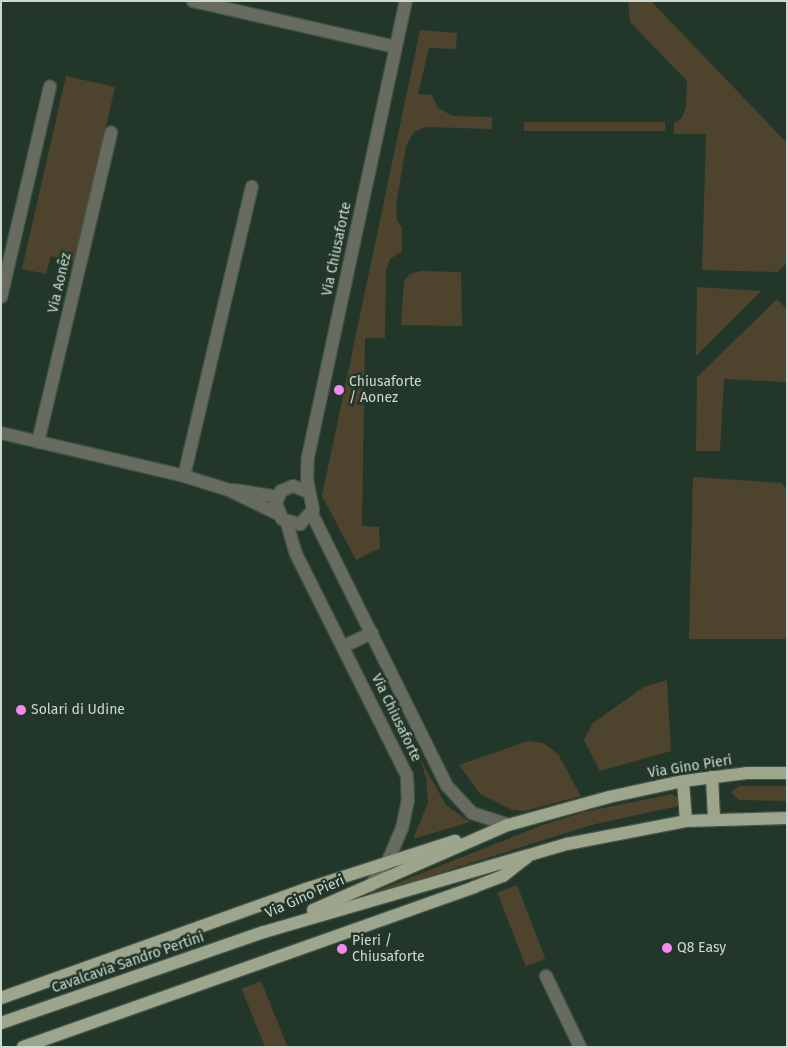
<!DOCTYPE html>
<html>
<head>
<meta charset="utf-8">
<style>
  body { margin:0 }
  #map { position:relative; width:788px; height:1048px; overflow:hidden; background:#223729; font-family:"Fira Sans",sans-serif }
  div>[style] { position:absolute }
  .green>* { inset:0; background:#4e442d; transform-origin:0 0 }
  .roads { filter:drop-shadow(1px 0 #415447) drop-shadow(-1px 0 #415447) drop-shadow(0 1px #415447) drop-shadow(0 -1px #415447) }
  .minor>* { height:12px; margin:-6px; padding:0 6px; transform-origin:6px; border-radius:6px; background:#686b60 }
  .major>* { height:12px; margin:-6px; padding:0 6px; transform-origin:6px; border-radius:6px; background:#9da58d }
  .dots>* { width:14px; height:14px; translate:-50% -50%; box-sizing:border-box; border:2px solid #223729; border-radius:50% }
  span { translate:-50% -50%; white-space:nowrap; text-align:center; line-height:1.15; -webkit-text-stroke:5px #223729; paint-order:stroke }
  .street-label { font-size:14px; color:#ccd8d0 }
  .poi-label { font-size:14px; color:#ccd8d0 }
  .left { translate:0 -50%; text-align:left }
  .frame { position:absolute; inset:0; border:2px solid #ccd8d0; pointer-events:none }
</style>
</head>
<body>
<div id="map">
  <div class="green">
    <i style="clip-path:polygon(628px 1px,651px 1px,787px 143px,787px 263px,777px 272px,702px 270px,706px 134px,674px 134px,674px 123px,682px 118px,686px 107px,687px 81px,630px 22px)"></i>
    <i style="clip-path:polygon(420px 30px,457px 33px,456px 49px,429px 48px,418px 94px,432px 95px,438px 108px,453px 116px,492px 117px,492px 129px,426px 127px,414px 132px,406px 146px,396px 205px,397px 220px,402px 228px,402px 251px,390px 259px,386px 271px,385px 338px,365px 338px,362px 526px,379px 527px,380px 548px,356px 560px,322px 496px)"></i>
    <i style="clip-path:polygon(66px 76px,115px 87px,75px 262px,51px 256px,46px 274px,22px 269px)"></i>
    <i style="left:524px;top:122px;width:141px;height:9px"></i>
    <i style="clip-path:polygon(420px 271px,461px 272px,462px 326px,401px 325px,404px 281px,410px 274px)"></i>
    <i style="clip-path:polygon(697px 287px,761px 291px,696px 356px)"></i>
    <i style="clip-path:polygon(777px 299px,787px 309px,787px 382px,724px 379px,720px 451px,696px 451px,697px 377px)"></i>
    <i style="clip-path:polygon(693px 477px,781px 483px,787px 489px,787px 639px,689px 639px)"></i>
    <i style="clip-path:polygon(667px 680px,671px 751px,600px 771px,584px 740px,593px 723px,644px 687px)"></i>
    <i style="clip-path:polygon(528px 741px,543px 743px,558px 754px,581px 796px,524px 811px,512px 810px,480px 794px,459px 765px)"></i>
    <i style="clip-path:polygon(420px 759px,446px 805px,470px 822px,413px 839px,428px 803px,426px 777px)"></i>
    <i style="clip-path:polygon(739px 786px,787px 786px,787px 801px,739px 800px,731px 792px)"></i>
    <i style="clip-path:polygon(672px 794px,679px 799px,678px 806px,591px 825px,354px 900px,540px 826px,584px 812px)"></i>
    <i style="left:517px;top:885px;width:79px;height:21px;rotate:69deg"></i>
    <i style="left:261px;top:981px;width:71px;height:21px;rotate:68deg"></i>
  </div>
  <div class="roads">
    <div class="minor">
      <i style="left:193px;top:1px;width:208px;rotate:12.8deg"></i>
      <i style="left:1px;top:297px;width:216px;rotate:-76.9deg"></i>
      <i style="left:1px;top:433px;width:188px;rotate:13.2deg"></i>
      <i style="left:184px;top:476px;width:47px;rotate:17.3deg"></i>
      <i style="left:229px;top:490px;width:55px;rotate:26.1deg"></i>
      <i style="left:38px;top:442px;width:318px;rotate:-76.7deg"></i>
      <i style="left:184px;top:476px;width:297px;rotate:-76.8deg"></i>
      <i style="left:234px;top:490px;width:45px;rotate:9deg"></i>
      <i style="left:308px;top:492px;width:16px;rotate:-158deg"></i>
      <i style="left:293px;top:486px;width:13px;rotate:157deg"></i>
      <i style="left:281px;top:491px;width:13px;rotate:113deg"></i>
      <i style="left:276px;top:503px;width:17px;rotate:69deg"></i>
      <i style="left:282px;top:519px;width:19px;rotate:16deg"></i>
      <i style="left:300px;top:524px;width:19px;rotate:-47deg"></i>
      <i style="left:313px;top:510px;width:31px;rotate:-101deg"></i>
      <i style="left:307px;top:480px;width:23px;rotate:-88deg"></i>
      <i style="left:308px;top:457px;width:466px;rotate:-77.9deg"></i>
      <i style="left:312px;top:514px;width:304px;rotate:63.6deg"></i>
      <i style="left:447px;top:786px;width:37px;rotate:47deg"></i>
      <i style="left:472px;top:813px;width:38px;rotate:18deg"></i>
      <i style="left:287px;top:523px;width:32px;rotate:74deg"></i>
      <i style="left:296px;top:554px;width:248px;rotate:63.4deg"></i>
      <i style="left:407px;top:776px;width:24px;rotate:88deg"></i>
      <i style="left:408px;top:800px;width:29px;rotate:102deg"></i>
      <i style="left:402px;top:828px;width:36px;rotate:113deg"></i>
      <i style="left:388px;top:861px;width:31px;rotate:126deg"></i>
      <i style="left:344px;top:646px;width:31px;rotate:-25deg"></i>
      <i style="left:546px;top:976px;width:79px;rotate:64.4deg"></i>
    </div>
    <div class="major">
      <i style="left:712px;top:777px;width:41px;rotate:87.2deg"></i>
      <i style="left:683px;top:781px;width:40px;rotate:85.7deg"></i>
      <i style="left:313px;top:910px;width:213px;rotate:-23.6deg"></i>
      <i style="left:508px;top:825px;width:105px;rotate:-15.5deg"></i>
      <i style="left:609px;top:797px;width:76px;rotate:-12.2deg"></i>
      <i style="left:683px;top:781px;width:64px;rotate:-7.1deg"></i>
      <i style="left:747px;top:773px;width:40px"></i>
      <i style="left:1px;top:998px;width:324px;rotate:-19.7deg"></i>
      <i style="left:306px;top:889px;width:157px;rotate:-17.9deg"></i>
      <i style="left:1px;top:1023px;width:278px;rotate:-19.1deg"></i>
      <i style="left:264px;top:932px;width:316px;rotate:-16.2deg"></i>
      <i style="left:567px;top:844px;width:121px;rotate:-10.9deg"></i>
      <i style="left:686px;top:821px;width:101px;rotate:-1.7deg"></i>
      <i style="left:23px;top:1047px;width:479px;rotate:-19.5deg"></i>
      <i style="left:474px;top:887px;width:31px;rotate:-21deg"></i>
      <i style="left:503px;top:876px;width:31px;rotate:-38deg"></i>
    </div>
  </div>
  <div class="dots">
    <i style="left:339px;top:390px;background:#f38af1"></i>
    <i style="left:21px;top:710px;background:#f38af1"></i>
    <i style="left:667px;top:948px;background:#f38af1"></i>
    <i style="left:342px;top:949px;background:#f38af1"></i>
  </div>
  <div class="street-label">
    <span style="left:337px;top:249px;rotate:-78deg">Via Chiusaforte</span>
    <span style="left:60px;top:283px;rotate:-77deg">Via Aonêz</span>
    <span style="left:396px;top:718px;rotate:64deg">Via Chiusaforte</span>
    <span style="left:690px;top:767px;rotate:-9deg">Via Gino Pieri</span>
    <span style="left:305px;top:897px;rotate:-24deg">Via Gino Pieri</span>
    <span style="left:128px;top:963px;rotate:-19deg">Cavalcavia Sandro Pertini</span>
  </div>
  <div class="poi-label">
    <span class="left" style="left:349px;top:390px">Chiusaforte<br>/ Aonez</span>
    <span class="left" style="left:31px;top:710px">Solari di Udine</span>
    <span class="left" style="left:352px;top:949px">Pieri /<br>Chiusaforte</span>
    <span class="left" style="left:677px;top:948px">Q8 Easy</span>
  </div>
  <div class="frame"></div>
</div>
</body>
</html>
